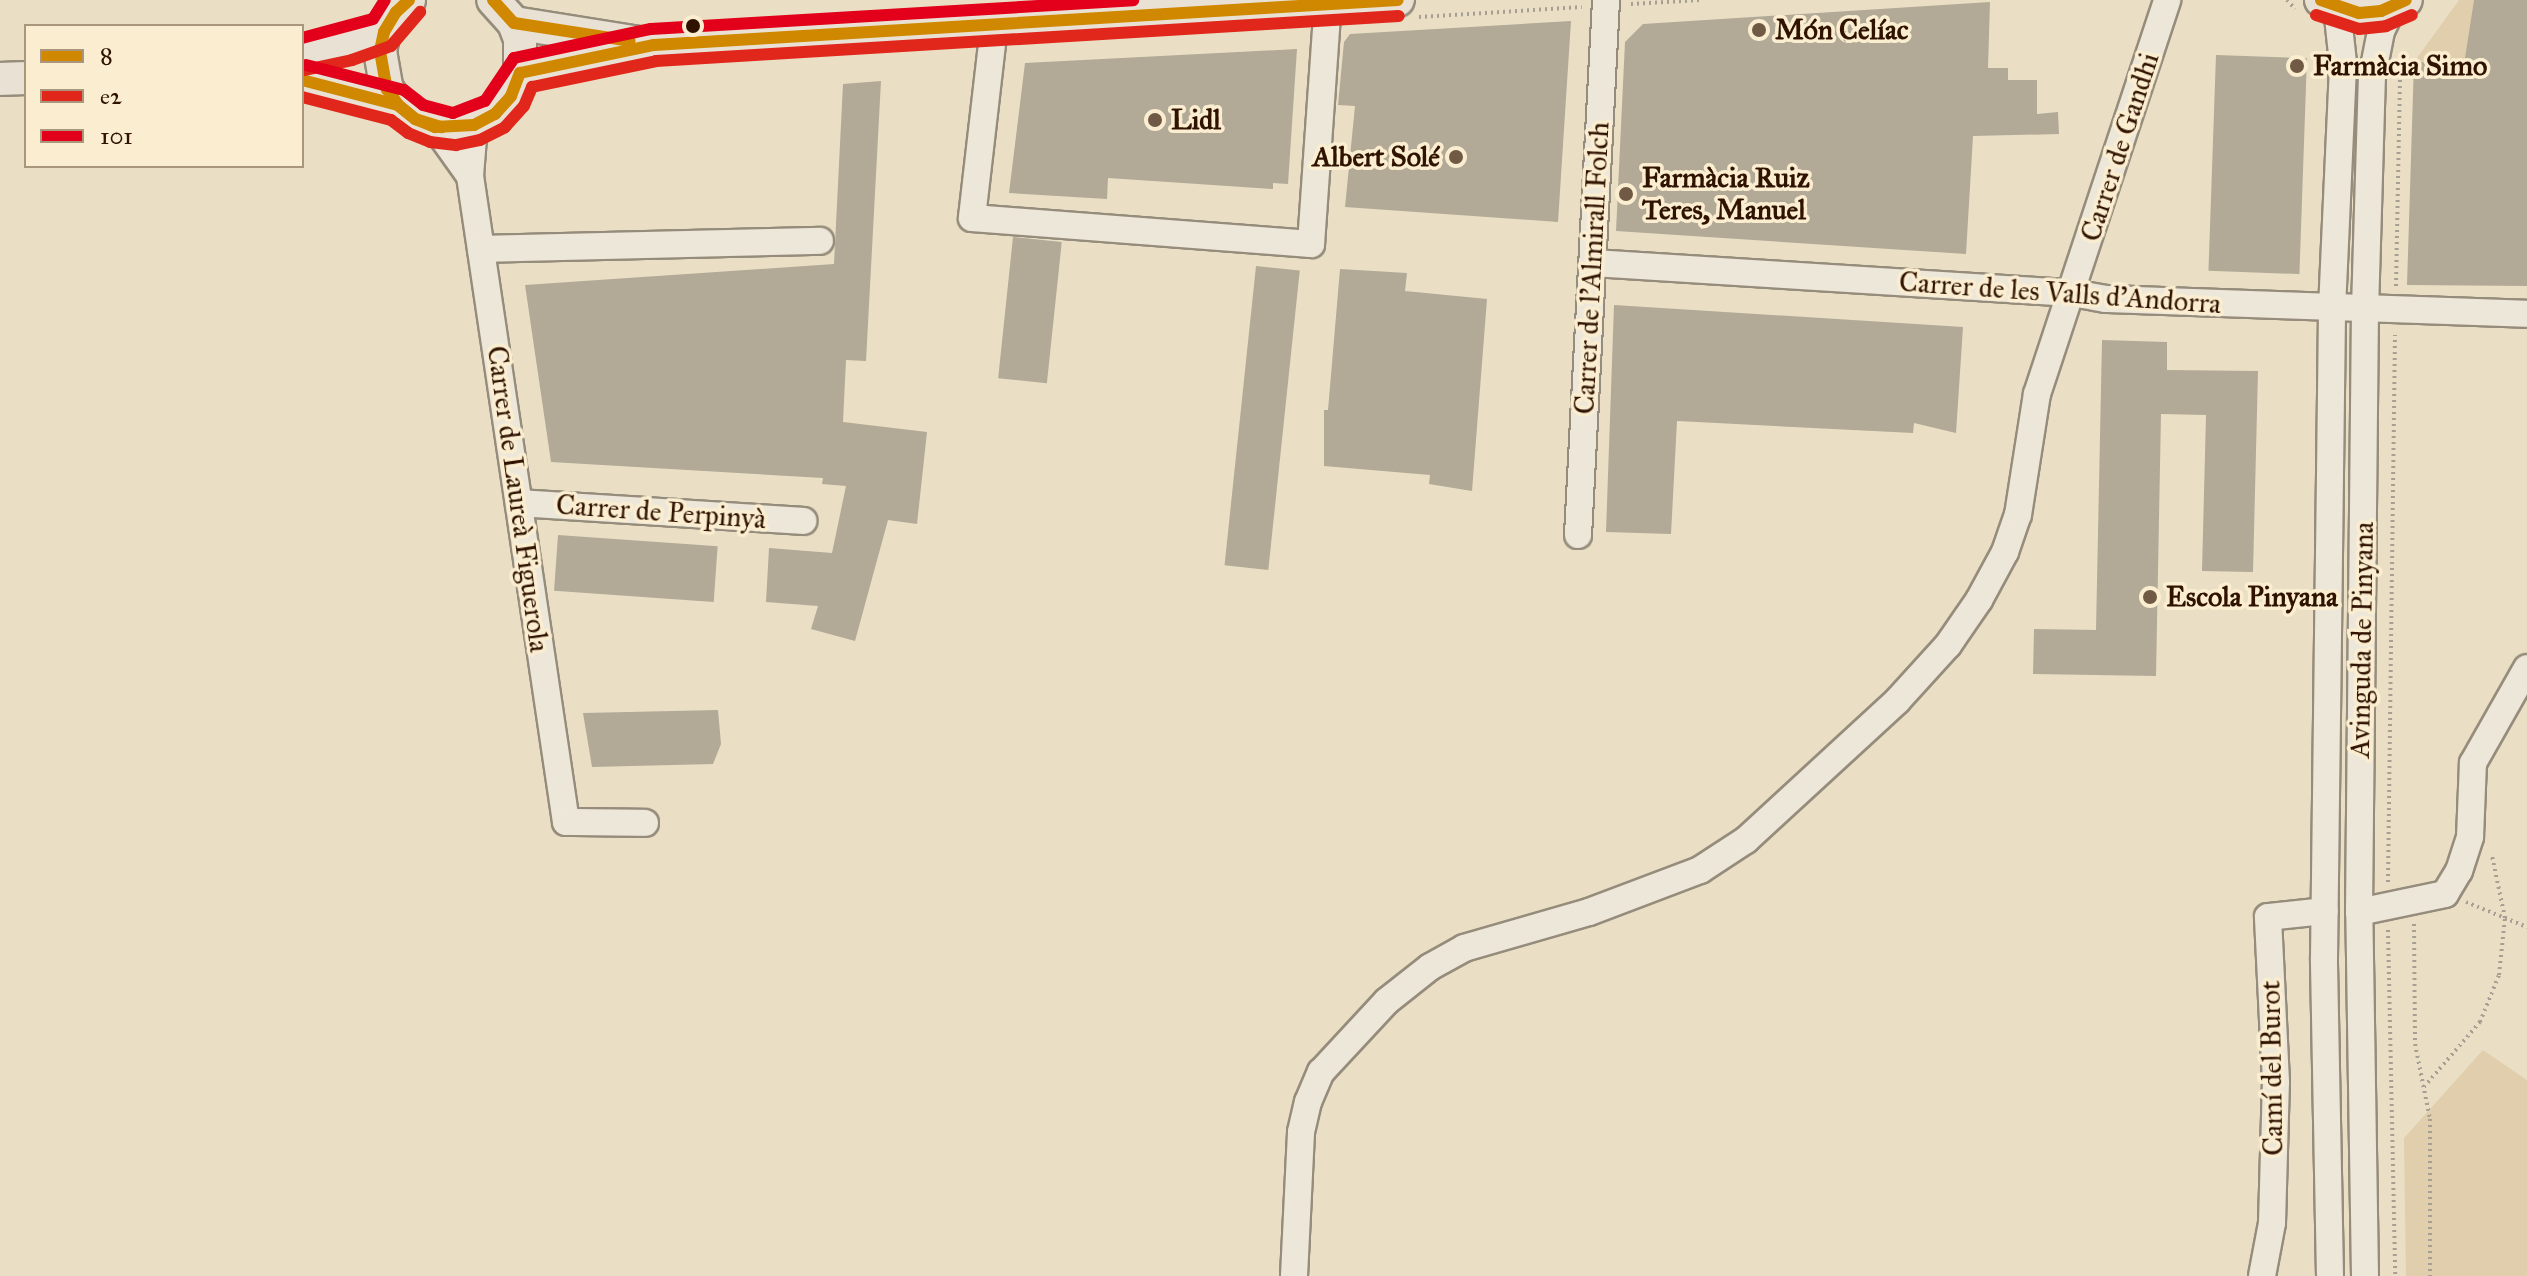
<!DOCTYPE html>
<html>
<head>
<meta charset="utf-8">
<style>
  body { margin:0 }
  #map { position:relative; width:2527px; height:1276px; overflow:hidden; background:#eadfc5; font-family:"IM FELL Great Primer",serif }
  div>[style] { position:absolute }
  .green>* { inset:0; background:#e0ceac }
  .building>* { inset:0; background:#b2a997; transform-origin:0 0 }
  .path>* { height:4px; margin-top:-2px; transform-origin:0; background:repeating-linear-gradient(90deg,#a79f94 0 2px,transparent 0 6px) }
  .roads { filter:drop-shadow(2px 0 #968c7b) drop-shadow(-2px 0 #968c7b) drop-shadow(0 2px #968c7b) drop-shadow(0 -2px #968c7b) }
  .minor>* { height:26px; margin:-13px; padding:0 13px; transform-origin:13px; border-radius:13px; background:#ede7da }
  .major>* { height:32px; margin:-16px; padding:0 16px; transform-origin:16px; border-radius:16px; background:#e9e2d4 }
  .bus-1>* { height:12px; margin:-6px; padding:0 6px; transform-origin:6px; border-radius:6px; background:#cf8800 }
  .bus-2>* { height:12px; margin:-6px; padding:0 6px; transform-origin:6px; border-radius:6px; background:#e1271b }
  .bus-3>* { height:12px; margin:-6px; padding:0 6px; transform-origin:6px; border-radius:6px; background:#e2001a }
  .dots>* { width:22px; height:22px; translate:-50% -50%; box-sizing:border-box; border:4px solid #fbeed0; border-radius:50% }
  span { translate:-50% -50%; white-space:nowrap; text-align:center; line-height:1.15; -webkit-text-stroke:7px #fbeed0; paint-order:stroke }
  .poi-label { font-size:28px; color:#2f1200; font-weight:700 }
  .left { translate:0 -50%; text-align:left }
  .right { translate:-100% -50%; text-align:right }
  .street-label { font-size:28px; color:#2f1200 }
  .legend { position:absolute; left:24px; top:24px; width:280px; height:144px; box-sizing:border-box; background:#fbeed0; border:2px solid #a9967d; margin:0; padding:10px 14px; list-style:none; font-size:24px; color:#2f1200 }
  .legend li { display:flex; align-items:center; gap:16px; height:40px }
  .legend b { width:40px; border:2px solid #a9967d }
</style>
</head>
<body>
<div id="map">
  <div class="green">
    <i style="clip-path:polygon(2459px 0,2474px 0,2464px 64px,2414px 62px)"></i>
    <i style="clip-path:polygon(2483px 1050px,2527px 1080px,2527px 1276px,2406px 1276px,2404px 1138px)"></i>
  </div>
  <div class="building">
    <i style="clip-path:polygon(2474px 0,2527px 0,2527px 286px,2407px 285px,2414px 62px,2464px 64px)"></i>
    <i style="clip-path:polygon(1990px 2px,1988px 68px,2008px 68px,2008px 80px,2037px 80px,2037px 114px,2058px 112px,2059px 134px,1973px 136px,1966px 254px,1616px 231px,1625px 42px,1643px 24px)"></i>
    <i style="clip-path:polygon(1571px 21px,1558px 222px,1345px 207px,1355px 106px,1338px 105px,1344px 42px,1350px 34px)"></i>
    <i style="clip-path:polygon(1297px 49px,1288px 184px,1273px 183px,1273px 189px,1108px 178px,1107px 199px,1009px 193px,1025px 63px)"></i>
    <i style="left:2216px;top:55px;width:91px;height:216px;rotate:2deg"></i>
    <i style="clip-path:polygon(881px 81px,866px 361px,846px 360px,843px 422px,927px 432px,917px 524px,888px 520px,855px 641px,811px 629px,818px 606px,766px 602px,769px 548px,832px 553px,846px 486px,822px 484px,823px 478px,551px 462px,525px 285px,834px 264px,843px 84px)"></i>
    <i style="left:1013px;top:237px;width:49px;height:142px;rotate:6deg"></i>
    <i style="left:1256px;top:266px;width:44px;height:301px;rotate:6deg"></i>
    <i style="clip-path:polygon(1340px 269px,1407px 273px,1405px 291px,1487px 299px,1472px 491px,1429px 484px,1430px 475px,1324px 466px,1324px 410px,1328px 410px)"></i>
    <i style="clip-path:polygon(1614px 305px,1963px 327px,1956px 433px,1914px 423px,1913px 433px,1677px 421px,1671px 534px,1606px 532px)"></i>
    <i style="clip-path:polygon(2102px 340px,2167px 342px,2167px 370px,2258px 371px,2253px 572px,2202px 571px,2206px 415px,2161px 414px,2156px 676px,2033px 674px,2034px 629px,2096px 630px)"></i>
    <i style="left:558px;top:535px;width:160px;height:56px;rotate:4deg"></i>
    <i style="clip-path:polygon(718px 710px,721px 744px,713px 764px,592px 767px,583px 713px)"></i>
  </div>
  <div class="path">
    <i style="left:2287px;top:0;width:12px;rotate:48deg"></i>
    <i style="left:1631px;top:4px;width:70px;rotate:-3.3deg"></i>
    <i style="left:1419px;top:17px;width:163px;rotate:-3.5deg"></i>
    <i style="left:2396px;top:286px;width:215px;rotate:-88.9deg"></i>
    <i style="left:2388px;top:882px;width:547px;rotate:-89.27deg"></i>
    <i style="left:2466px;top:902px;width:66px;rotate:22.3deg"></i>
    <i style="left:2414px;top:924px;width:120px;rotate:89.5deg"></i>
    <i style="left:2415px;top:1044px;width:76px;rotate:78.7deg"></i>
    <i style="left:2430px;top:1119px;width:157px;rotate:90deg"></i>
    <i style="left:2388px;top:930px;width:346px;rotate:88.8deg"></i>
    <i style="left:2424px;top:1087px;width:86px;rotate:-49.3deg"></i>
    <i style="left:2480px;top:1022px;width:51px;rotate:-68deg"></i>
    <i style="left:2499px;top:975px;width:57px;rotate:-84deg"></i>
    <i style="left:2505px;top:918px;width:63px;rotate:-101.8deg"></i>
  </div>
  <div class="roads">
    <div class="minor">
      <i style="left:994px;top:27px;width:192px;rotate:96.6deg"></i>
      <i style="left:972px;top:218px;width:340px;rotate:4.4deg"></i>
      <i style="left:1311px;top:244px;width:245px;rotate:-86deg"></i>
      <i style="left:474px;top:125px;width:51px;rotate:94.5deg"></i>
      <i style="left:470px;top:176px;width:653px;rotate:81.55deg"></i>
      <i style="left:566px;top:822px;width:79px;rotate:0.7deg"></i>
      <i style="left:435px;top:127px;width:60px;rotate:54.5deg"></i>
      <i style="left:481px;top:249px;width:339px;rotate:-1.4deg"></i>
      <i style="left:1593px;top:263px;width:480px;rotate:3.6deg"></i>
      <i style="left:2072px;top:293px;width:35px;rotate:10deg"></i>
      <i style="left:2106px;top:299px;width:421px;rotate:2deg"></i>
      <i style="left:519px;top:503px;width:285px;rotate:3.6deg"></i>
      <i style="left:1578px;top:535px;width:536px;rotate:-87deg"></i>
      <i style="left:2359px;top:912px;width:88px;rotate:-11.8deg"></i>
      <i style="left:2445px;top:894px;width:27px;rotate:-59deg"></i>
      <i style="left:2459px;top:871px;width:36px;rotate:-72deg"></i>
      <i style="left:2470px;top:837px;width:74px;rotate:-87.7deg"></i>
      <i style="left:2473px;top:763px;width:109px;rotate:-60.4deg"></i>
      <i style="left:1294px;top:1276px;width:144px;rotate:-87.2deg"></i>
      <i style="left:1301px;top:1132px;width:31px;rotate:-77deg"></i>
      <i style="left:1308px;top:1102px;width:33px;rotate:-67deg"></i>
      <i style="left:1321px;top:1072px;width:97px;rotate:-47.1deg"></i>
      <i style="left:1387px;top:1001px;width:55px;rotate:-38.3deg"></i>
      <i style="left:1430px;top:967px;width:39px;rotate:-29deg"></i>
      <i style="left:1464px;top:948px;width:130px;rotate:-16.1deg"></i>
      <i style="left:1589px;top:912px;width:119px;rotate:-20.7deg"></i>
      <i style="left:1700px;top:870px;width:55px;rotate:-33.1deg"></i>
      <i style="left:1746px;top:840px;width:205px;rotate:-42.6deg"></i>
      <i style="left:1897px;top:701px;width:76px;rotate:-47.7deg"></i>
      <i style="left:1948px;top:645px;width:55px;rotate:-55.4deg"></i>
      <i style="left:1979px;top:600px;width:55px;rotate:-61.6deg"></i>
      <i style="left:2005px;top:552px;width:39px;rotate:-71deg"></i>
      <i style="left:2018px;top:515px;width:122px;rotate:-81.1deg"></i>
      <i style="left:2037px;top:394px;width:415px;rotate:-71.7deg"></i>
      <i style="left:2262px;top:1276px;width:54px;rotate:-79.3deg"></i>
      <i style="left:2272px;top:1223px;width:141px;rotate:-88.4deg"></i>
      <i style="left:2276px;top:1082px;width:165px;rotate:-92.8deg"></i>
      <i style="left:2268px;top:917px;width:57px;rotate:-6deg"></i>
      <i style="left:2330px;top:1276px;width:318px;rotate:-91.1deg"></i>
      <i style="left:2324px;top:958px;width:649px;rotate:-89.29deg"></i>
      <i style="left:2332px;top:309px;width:246px;rotate:-87.4deg"></i>
      <i style="left:2343px;top:63px;width:55px;rotate:-96.2deg"></i>
      <i style="left:2365px;top:1276px;width:364px;rotate:-90.9deg"></i>
      <i style="left:2359px;top:912px;width:602px;rotate:-89.43deg"></i>
      <i style="left:2365px;top:310px;width:233px;rotate:-88.3deg"></i>
      <i style="left:2372px;top:77px;width:47px;rotate:-78.9deg"></i>
      <i style="left:2381px;top:31px;width:25px;rotate:-64deg"></i>
    </div>
    <div class="major">
      <i style="left:409px;top:0;width:18px;rotate:137deg"></i>
      <i style="left:396px;top:12px;width:23px;rotate:121deg"></i>
      <i style="left:384px;top:32px;width:19px;rotate:102deg"></i>
      <i style="left:380px;top:51px;width:39px;rotate:80deg"></i>
      <i style="left:387px;top:89px;width:19px;rotate:55deg"></i>
      <i style="left:398px;top:105px;width:22px;rotate:39deg"></i>
      <i style="left:415px;top:119px;width:22px;rotate:22deg"></i>
      <i style="left:435px;top:127px;width:19px;rotate:6deg"></i>
      <i style="left:454px;top:129px;width:20px;rotate:-11deg"></i>
      <i style="left:474px;top:125px;width:24px;rotate:-28deg"></i>
      <i style="left:495px;top:114px;width:24px;rotate:-48deg"></i>
      <i style="left:511px;top:96px;width:25px;rotate:-69deg"></i>
      <i style="left:520px;top:73px;width:34px;rotate:-90deg"></i>
      <i style="left:520px;top:39px;width:17px;rotate:-111deg"></i>
      <i style="left:514px;top:23px;width:31px;rotate:-132deg"></i>
      <i style="left:2321px;top:0;width:40px;rotate:18.9deg"></i>
      <i style="left:2359px;top:13px;width:22px;rotate:-5deg"></i>
      <i style="left:2381px;top:11px;width:27px;rotate:-24deg"></i>
      <i style="left:514px;top:23px;width:127px;rotate:9.1deg"></i>
      <i style="left:302px;top:54px;width:47px;rotate:-11.1deg"></i>
      <i style="left:348px;top:45px;width:38px;rotate:-20deg"></i>
      <i style="left:520px;top:73px;width:137px;rotate:-11.8deg"></i>
      <i style="left:654px;top:45px;width:745px;rotate:-3.46deg"></i>
      <i style="left:0;top:79px;width:26px;rotate:-2deg"></i>
      <i style="left:302px;top:80px;width:99px;rotate:14.6deg"></i>
    </div>
  </div>
  <div class="bus-1">
    <i style="left:409px;top:0;width:18px;rotate:137deg"></i>
    <i style="left:396px;top:12px;width:23px;rotate:121deg"></i>
    <i style="left:384px;top:32px;width:19px;rotate:102deg"></i>
    <i style="left:380px;top:51px;width:39px;rotate:80deg"></i>
    <i style="left:387px;top:89px;width:19px;rotate:55deg"></i>
    <i style="left:398px;top:105px;width:22px;rotate:39deg"></i>
    <i style="left:415px;top:119px;width:22px;rotate:22deg"></i>
    <i style="left:435px;top:127px;width:39px;rotate:-3deg"></i>
    <i style="left:474px;top:125px;width:24px;rotate:-28deg"></i>
    <i style="left:495px;top:114px;width:24px;rotate:-48deg"></i>
    <i style="left:511px;top:96px;width:25px;rotate:-69deg"></i>
    <i style="left:493px;top:0;width:31px;rotate:48deg"></i>
    <i style="left:514px;top:23px;width:117px;rotate:8.8deg"></i>
    <i style="left:2321px;top:0;width:40px;rotate:18.9deg"></i>
    <i style="left:2359px;top:13px;width:22px;rotate:-5deg"></i>
    <i style="left:2381px;top:11px;width:27px;rotate:-24deg"></i>
    <i style="left:520px;top:73px;width:137px;rotate:-11.8deg"></i>
    <i style="left:654px;top:45px;width:745px;rotate:-3.46deg"></i>
    <i style="left:302px;top:80px;width:99px;rotate:14.6deg"></i>
    <i style="left:398px;top:105px;width:22px;rotate:39deg"></i>
    <i style="left:415px;top:119px;width:28px;rotate:17deg"></i>
  </div>
  <div class="bus-2">
    <i style="left:2316px;top:15px;width:45px;rotate:18deg"></i>
    <i style="left:2359px;top:29px;width:27px;rotate:-6deg"></i>
    <i style="left:2386px;top:26px;width:28px;rotate:-23deg"></i>
    <i style="left:305px;top:70px;width:48px;rotate:-12deg"></i>
    <i style="left:352px;top:60px;width:41px;rotate:-19.7deg"></i>
    <i style="left:391px;top:46px;width:45px;rotate:-49.5deg"></i>
    <i style="left:302px;top:97px;width:92px;rotate:14.5deg"></i>
    <i style="left:391px;top:120px;width:21px;rotate:37deg"></i>
    <i style="left:408px;top:133px;width:24px;rotate:22deg"></i>
    <i style="left:430px;top:142px;width:26px;rotate:7deg"></i>
    <i style="left:456px;top:145px;width:25px;rotate:-12deg"></i>
    <i style="left:480px;top:140px;width:28px;rotate:-27deg"></i>
    <i style="left:505px;top:127px;width:28px;rotate:-48deg"></i>
    <i style="left:524px;top:106px;width:21px;rotate:-67deg"></i>
    <i style="left:532px;top:87px;width:127px;rotate:-11.8deg"></i>
    <i style="left:656px;top:61px;width:744px;rotate:-3.47deg"></i>
  </div>
  <div class="bus-3">
    <i style="left:302px;top:38px;width:73px;rotate:-15deg"></i>
    <i style="left:373px;top:19px;width:22px;rotate:-58deg"></i>
    <i style="left:306px;top:65px;width:101px;rotate:14.3deg"></i>
    <i style="left:404px;top:90px;width:24px;rotate:38deg"></i>
    <i style="left:423px;top:105px;width:31px;rotate:15deg"></i>
    <i style="left:453px;top:113px;width:34px;rotate:-21deg"></i>
    <i style="left:485px;top:101px;width:52px;rotate:-56deg"></i>
    <i style="left:514px;top:58px;width:140px;rotate:-12deg"></i>
    <i style="left:651px;top:29px;width:483px;rotate:-3.4deg"></i>
  </div>
  <div class="dots">
    <i style="left:693px;top:26px;background:#2f1200"></i>
    <i style="left:1759px;top:30px;background:#705a45"></i>
    <i style="left:2297px;top:66px;background:#705a45"></i>
    <i style="left:1155px;top:120px;background:#705a45"></i>
    <i style="left:1456px;top:157px;background:#705a45"></i>
    <i style="left:1626px;top:194px;background:#705a45"></i>
    <i style="left:2150px;top:597px;background:#705a45"></i>
  </div>
  <div class="poi-label">
    <span class="left" style="left:1775px;top:30px">Món Celíac</span>
    <span class="left" style="left:2313px;top:66px">Farmàcia Simo</span>
    <span class="left" style="left:1171px;top:120px">Lidl</span>
    <span class="right" style="left:1440px;top:157px">Albert Solé</span>
    <span class="left" style="left:1642px;top:194px">Farmàcia Ruiz<br>Teres, Manuel</span>
    <span class="left" style="left:2166px;top:597px">Escola Pinyana</span>
  </div>
  <div class="street-label">
    <span style="left:2120px;top:147px;rotate:-72deg">Carrer de Gandhi</span>
    <span style="left:1592px;top:268px;rotate:-87deg">Carrer de l'Almirall Folch</span>
    <span style="left:2060px;top:293px;rotate:4deg">Carrer de les Valls d'Andorra</span>
    <span style="left:518px;top:499px;rotate:82deg">Carrer de Laureà Figuerola</span>
    <span style="left:661px;top:512px;rotate:4deg">Carrer de Perpinyà</span>
    <span style="left:2362px;top:640px;rotate:-89deg">Avinguda de Pinyana</span>
    <span style="left:2272px;top:1068px;rotate:-91deg">Camí del Burot</span>
  </div>
  <ul class="legend">
  <li><b style="height:10px;background:#cf8800"></b>8</li>
  <li><b style="height:10px;background:#e1271b"></b>e2</li>
  <li><b style="height:10px;background:#e2001a"></b>101</li>
  </ul>
</div>
</body>
</html>
